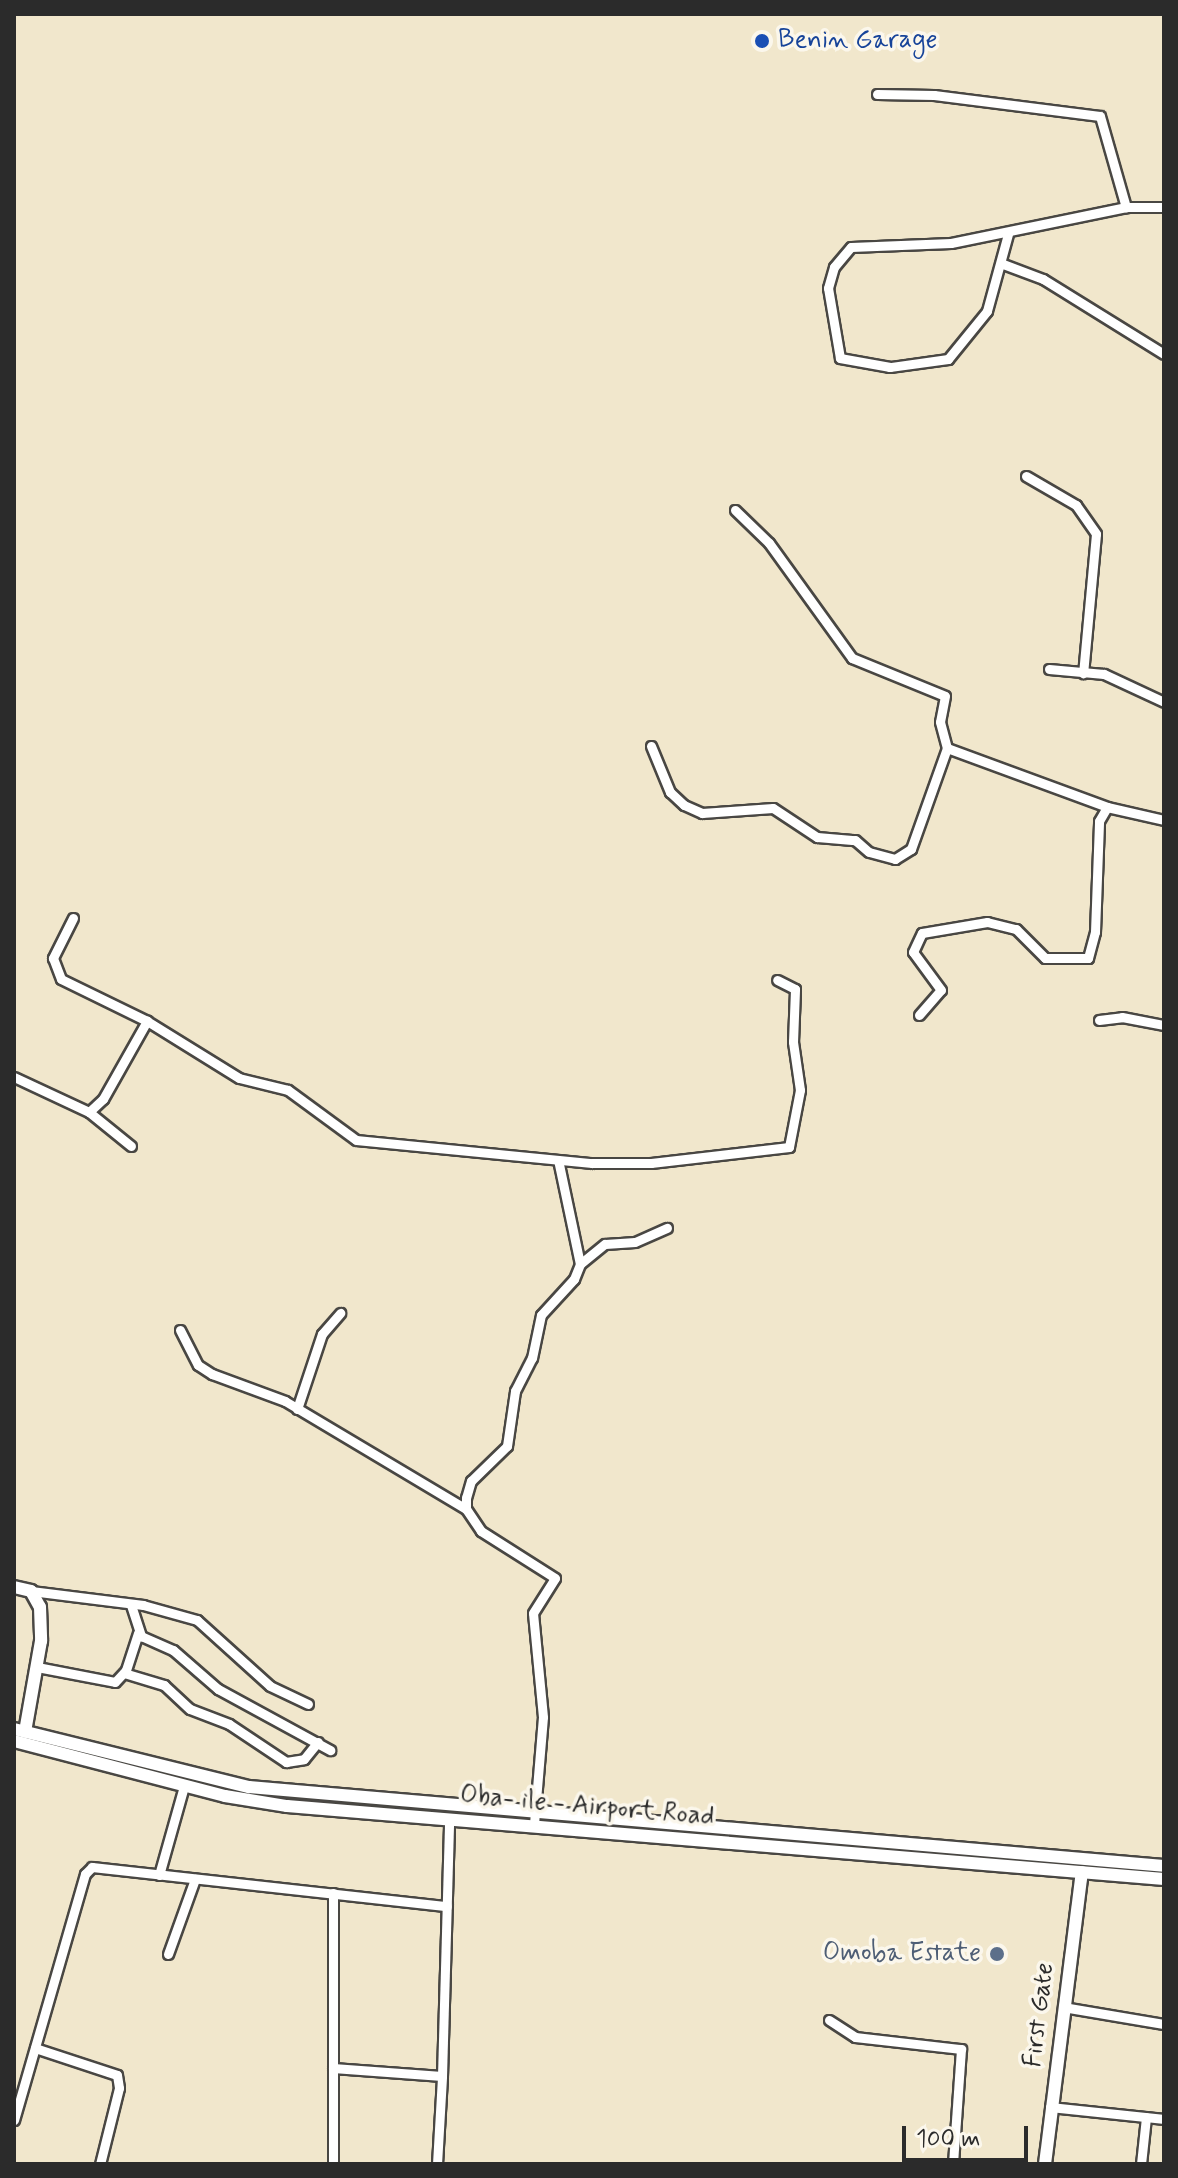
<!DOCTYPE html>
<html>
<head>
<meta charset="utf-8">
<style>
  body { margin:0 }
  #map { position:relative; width:1178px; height:2178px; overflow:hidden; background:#f1e7cc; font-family:Mynerve,sans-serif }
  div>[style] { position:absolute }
  .roads { filter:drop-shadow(2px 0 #494743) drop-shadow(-2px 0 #494743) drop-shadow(0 2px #494743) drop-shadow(0 -2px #494743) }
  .street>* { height:9px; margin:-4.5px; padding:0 4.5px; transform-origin:4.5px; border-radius:4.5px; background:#fff }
  .secondary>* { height:12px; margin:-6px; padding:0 6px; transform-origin:6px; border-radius:6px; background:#fff }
  .dots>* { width:22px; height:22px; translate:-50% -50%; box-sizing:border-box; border:4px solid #fbf7ec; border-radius:50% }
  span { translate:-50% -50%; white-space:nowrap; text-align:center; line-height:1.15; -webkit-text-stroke:7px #fbf7ec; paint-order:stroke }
  .transit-label { font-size:26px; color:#164399 }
  .left { translate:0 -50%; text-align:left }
  .street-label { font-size:26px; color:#2b2b2b }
  .service-label { font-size:26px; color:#4e5e75 }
  .right { translate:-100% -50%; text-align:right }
  .frame { position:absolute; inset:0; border:16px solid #2b2b2b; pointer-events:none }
  .scale { position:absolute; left:902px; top:2126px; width:126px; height:36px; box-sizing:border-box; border:4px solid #2b2b2b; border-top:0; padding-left:10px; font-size:24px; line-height:28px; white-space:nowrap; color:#2b2b2b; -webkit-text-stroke:6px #fbf7ec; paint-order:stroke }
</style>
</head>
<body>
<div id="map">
  <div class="roads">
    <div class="street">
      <i style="left:877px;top:94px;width:57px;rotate:1deg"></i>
      <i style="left:934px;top:95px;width:167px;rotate:7.2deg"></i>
      <i style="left:1100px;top:116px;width:95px;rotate:74.1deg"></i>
      <i style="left:1008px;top:234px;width:80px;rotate:105.3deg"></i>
      <i style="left:987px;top:311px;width:62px;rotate:129.1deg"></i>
      <i style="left:948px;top:359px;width:59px;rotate:172.1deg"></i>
      <i style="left:890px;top:367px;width:51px;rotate:-169.8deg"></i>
      <i style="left:840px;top:358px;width:71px;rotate:-99.7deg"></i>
      <i style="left:828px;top:288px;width:22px;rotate:-74deg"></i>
      <i style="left:834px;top:267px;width:26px;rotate:-50deg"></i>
      <i style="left:851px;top:247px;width:100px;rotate:-2.3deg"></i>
      <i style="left:951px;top:243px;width:179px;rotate:-11.6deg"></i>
      <i style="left:1126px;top:207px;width:38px"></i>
      <i style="left:1003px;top:264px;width:43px;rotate:20.6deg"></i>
      <i style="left:1043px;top:279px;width:142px;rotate:31.8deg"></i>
      <i style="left:1026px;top:476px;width:58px;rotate:30.1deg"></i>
      <i style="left:1076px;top:505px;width:35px;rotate:55deg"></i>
      <i style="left:1096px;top:534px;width:140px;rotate:95.3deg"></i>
      <i style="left:735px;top:510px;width:47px;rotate:44.1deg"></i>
      <i style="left:769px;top:543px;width:142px;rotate:54.2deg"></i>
      <i style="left:852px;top:658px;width:100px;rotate:22.2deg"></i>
      <i style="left:945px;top:696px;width:26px;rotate:101deg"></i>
      <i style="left:940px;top:722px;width:27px;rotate:75deg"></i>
      <i style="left:947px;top:748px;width:171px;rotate:20.2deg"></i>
      <i style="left:1107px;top:807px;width:58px;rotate:12.8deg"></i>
      <i style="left:1049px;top:669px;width:55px;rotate:5.2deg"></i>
      <i style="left:1104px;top:674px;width:66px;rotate:25deg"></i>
      <i style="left:651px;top:746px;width:50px;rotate:67.6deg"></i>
      <i style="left:670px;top:792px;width:19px;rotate:43deg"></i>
      <i style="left:684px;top:805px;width:20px;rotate:24deg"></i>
      <i style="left:702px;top:813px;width:71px;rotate:-4deg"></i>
      <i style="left:773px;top:808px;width:53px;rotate:33.4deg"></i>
      <i style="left:817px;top:837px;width:38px;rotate:5deg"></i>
      <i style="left:855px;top:840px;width:18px;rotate:41deg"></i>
      <i style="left:869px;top:852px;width:27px;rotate:15deg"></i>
      <i style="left:895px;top:859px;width:19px;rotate:-32deg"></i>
      <i style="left:911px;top:849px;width:107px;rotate:-70.4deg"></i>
      <i style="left:73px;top:918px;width:45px;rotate:116.6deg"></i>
      <i style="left:53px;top:958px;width:22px;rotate:69deg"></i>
      <i style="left:61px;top:979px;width:96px;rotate:26deg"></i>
      <i style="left:147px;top:1021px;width:108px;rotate:31.8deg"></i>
      <i style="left:239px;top:1078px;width:50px;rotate:13.8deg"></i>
      <i style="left:288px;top:1090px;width:84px;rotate:36.3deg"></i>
      <i style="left:356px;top:1140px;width:237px;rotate:5.6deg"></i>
      <i style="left:592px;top:1163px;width:59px"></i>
      <i style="left:651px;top:1163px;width:139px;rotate:-6.6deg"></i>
      <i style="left:789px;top:1147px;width:58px;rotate:-79.1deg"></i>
      <i style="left:800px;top:1090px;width:49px;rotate:-98.3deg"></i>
      <i style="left:793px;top:1042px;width:53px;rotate:-87.8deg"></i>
      <i style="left:795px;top:989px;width:20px;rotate:-153deg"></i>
      <i style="left:919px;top:1015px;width:33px;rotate:-49deg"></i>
      <i style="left:941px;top:990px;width:47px;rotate:-126.4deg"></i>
      <i style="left:913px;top:952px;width:21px;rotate:-65deg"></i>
      <i style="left:922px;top:933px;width:66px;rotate:-9.6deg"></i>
      <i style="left:987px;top:922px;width:30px;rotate:14deg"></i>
      <i style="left:1016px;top:929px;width:41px;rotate:45deg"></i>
      <i style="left:1045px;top:958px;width:43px"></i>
      <i style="left:1088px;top:958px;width:27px;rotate:-75deg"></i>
      <i style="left:1095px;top:932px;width:111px;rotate:-87.9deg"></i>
      <i style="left:1099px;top:821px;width:16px;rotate:-60deg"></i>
      <i style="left:1099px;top:1020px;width:23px;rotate:-7deg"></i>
      <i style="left:1122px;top:1017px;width:43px;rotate:10.8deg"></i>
      <i style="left:14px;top:1077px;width:83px;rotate:25deg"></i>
      <i style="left:89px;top:1112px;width:19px;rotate:-43deg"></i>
      <i style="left:103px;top:1099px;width:90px;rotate:-60.6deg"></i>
      <i style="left:89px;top:1112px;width:54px;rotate:39deg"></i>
      <i style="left:580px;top:1264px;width:32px;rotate:-39deg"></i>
      <i style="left:605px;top:1244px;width:30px;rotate:-4deg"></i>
      <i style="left:635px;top:1242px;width:35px;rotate:-24deg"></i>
      <i style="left:180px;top:1330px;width:39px;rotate:63deg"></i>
      <i style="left:198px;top:1365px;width:17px;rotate:33deg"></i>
      <i style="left:212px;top:1374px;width:78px;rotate:20.3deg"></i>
      <i style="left:285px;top:1401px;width:211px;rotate:30.8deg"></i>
      <i style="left:297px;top:1409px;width:79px;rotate:-71.6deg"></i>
      <i style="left:322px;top:1334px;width:28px;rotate:-49deg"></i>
      <i style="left:31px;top:1591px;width:113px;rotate:7.1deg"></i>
      <i style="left:143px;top:1605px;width:56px;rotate:15.5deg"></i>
      <i style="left:197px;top:1620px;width:98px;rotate:42.1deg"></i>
      <i style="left:270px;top:1686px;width:42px;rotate:25.3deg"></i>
      <i style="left:131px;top:1605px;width:33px;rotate:72deg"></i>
      <i style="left:141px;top:1636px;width:35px;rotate:24deg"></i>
      <i style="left:173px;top:1650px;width:60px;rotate:40.9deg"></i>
      <i style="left:218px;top:1689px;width:128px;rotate:28.6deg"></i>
      <i style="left:37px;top:1667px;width:79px;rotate:10.9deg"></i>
      <i style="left:115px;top:1682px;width:16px;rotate:-47deg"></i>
      <i style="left:126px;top:1670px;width:39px;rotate:-72deg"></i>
      <i style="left:124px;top:1673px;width:42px;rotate:16.7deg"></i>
      <i style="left:164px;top:1685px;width:35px;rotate:43deg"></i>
      <i style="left:190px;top:1709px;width:42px;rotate:21deg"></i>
      <i style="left:229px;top:1724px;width:69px;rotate:33.7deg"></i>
      <i style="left:286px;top:1762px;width:18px;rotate:-9deg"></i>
      <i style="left:304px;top:1759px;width:22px;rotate:-51deg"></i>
      <i style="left:534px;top:1824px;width:107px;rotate:-85.2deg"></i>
      <i style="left:543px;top:1717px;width:104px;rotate:-95.5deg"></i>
      <i style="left:533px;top:1613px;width:41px;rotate:-57.8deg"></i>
      <i style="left:555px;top:1578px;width:88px;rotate:-147.6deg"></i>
      <i style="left:481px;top:1531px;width:27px;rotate:-124deg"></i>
      <i style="left:466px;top:1509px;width:11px;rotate:-90deg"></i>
      <i style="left:466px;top:1498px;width:18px;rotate:-74deg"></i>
      <i style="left:471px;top:1481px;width:50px;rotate:-44.2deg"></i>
      <i style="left:507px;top:1446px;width:56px;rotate:-81.7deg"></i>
      <i style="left:515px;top:1391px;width:37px;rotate:-63deg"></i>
      <i style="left:532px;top:1358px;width:44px;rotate:-78.2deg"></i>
      <i style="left:541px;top:1315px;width:49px;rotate:-47.5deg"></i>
      <i style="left:574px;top:1279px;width:16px;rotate:-68deg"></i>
      <i style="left:580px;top:1264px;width:106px;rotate:-101.9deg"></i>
      <i style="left:159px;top:1875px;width:92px;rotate:-74.3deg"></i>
      <i style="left:333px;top:1893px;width:175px;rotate:90deg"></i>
      <i style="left:333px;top:2068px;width:109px;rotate:4.2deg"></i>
      <i style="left:442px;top:2076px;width:258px;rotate:-88.4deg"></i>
      <i style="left:168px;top:1954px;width:80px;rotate:-70.2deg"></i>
      <i style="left:1063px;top:2007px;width:102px;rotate:9.6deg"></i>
      <i style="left:829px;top:2020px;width:31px;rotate:33deg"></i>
      <i style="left:855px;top:2037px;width:107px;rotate:6.5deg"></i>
      <i style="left:961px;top:2049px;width:115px;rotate:94deg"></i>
      <i style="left:35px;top:2048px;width:86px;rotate:18.2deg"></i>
      <i style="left:117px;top:2075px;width:13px;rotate:81deg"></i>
      <i style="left:119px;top:2088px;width:78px;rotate:104deg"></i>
      <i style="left:1050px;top:2107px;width:115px;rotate:6deg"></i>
      <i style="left:14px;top:2120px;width:256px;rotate:-73.9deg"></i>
      <i style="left:85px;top:1874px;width:10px;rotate:-45deg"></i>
      <i style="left:92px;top:1867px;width:357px;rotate:6.3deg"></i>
      <i style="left:333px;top:2164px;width:96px;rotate:-90deg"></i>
      <i style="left:437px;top:2164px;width:88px;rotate:-86.7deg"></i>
      <i style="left:1141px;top:2164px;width:47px;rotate:-83.9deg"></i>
    </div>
    <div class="secondary">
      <i style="left:14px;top:1587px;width:17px;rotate:13deg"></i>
      <i style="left:31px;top:1591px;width:18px;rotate:61deg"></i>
      <i style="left:40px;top:1607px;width:34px;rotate:88deg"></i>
      <i style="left:41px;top:1641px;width:92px;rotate:100deg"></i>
      <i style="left:14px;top:1729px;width:242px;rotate:13.9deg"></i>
      <i style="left:249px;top:1787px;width:918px;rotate:4.93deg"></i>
      <i style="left:14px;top:1741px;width:218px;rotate:14.6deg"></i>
      <i style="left:225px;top:1796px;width:63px;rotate:9.2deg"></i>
      <i style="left:287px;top:1806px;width:880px;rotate:4.76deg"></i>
      <i style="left:1045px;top:2164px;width:294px;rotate:-82.8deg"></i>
    </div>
  </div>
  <div class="dots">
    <i style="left:762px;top:41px;background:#1a4fb4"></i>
    <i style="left:997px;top:1954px;background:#5c6f8a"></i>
  </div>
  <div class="transit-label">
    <span class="left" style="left:778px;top:41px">Benin Garage</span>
  </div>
  <div class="street-label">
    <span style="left:587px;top:1807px;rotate:5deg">Oba- ile - Airport Road</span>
    <span style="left:1040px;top:2015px;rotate:-83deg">First Gate</span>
  </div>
  <div class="service-label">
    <span class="right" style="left:981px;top:1954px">Omoba Estate</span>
  </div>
  <div class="frame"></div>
  <div class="scale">100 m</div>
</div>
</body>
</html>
